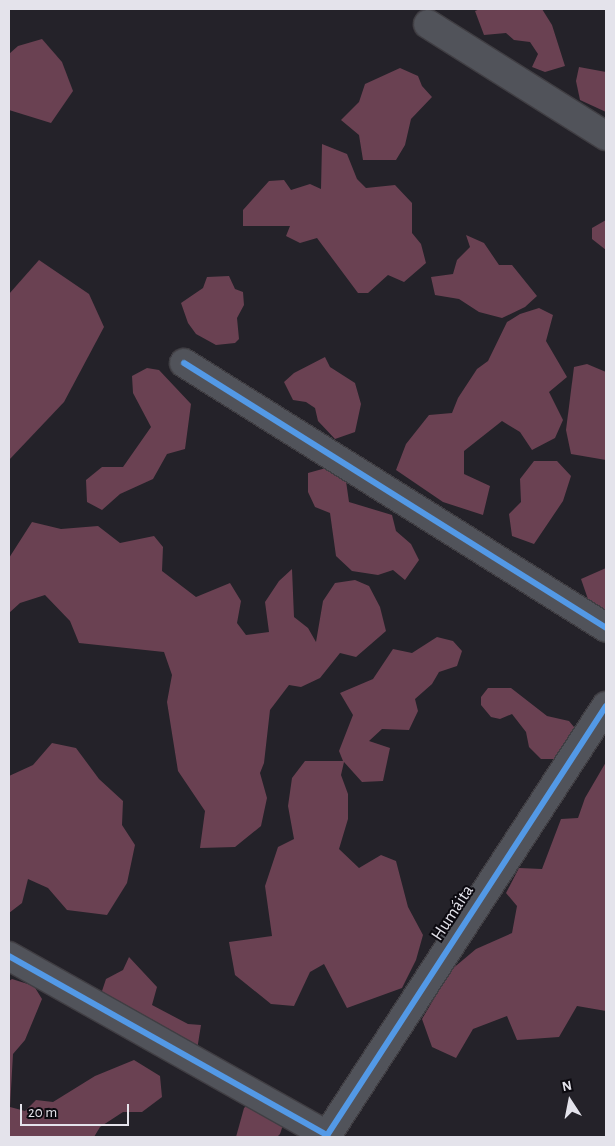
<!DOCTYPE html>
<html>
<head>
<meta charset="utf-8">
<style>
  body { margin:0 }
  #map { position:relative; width:615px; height:1146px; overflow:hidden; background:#242229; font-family:"Alegreya Sans",sans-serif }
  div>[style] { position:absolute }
  .forest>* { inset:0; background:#6a4152 }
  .roads { filter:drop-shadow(1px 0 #403e43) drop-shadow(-1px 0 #403e43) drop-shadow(0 1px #403e43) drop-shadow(0 -1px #403e43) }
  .minor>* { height:28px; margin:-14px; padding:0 14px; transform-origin:14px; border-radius:14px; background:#51535a }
  .cycleway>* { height:6px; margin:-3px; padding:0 3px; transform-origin:3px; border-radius:3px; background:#5399e6 }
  span { translate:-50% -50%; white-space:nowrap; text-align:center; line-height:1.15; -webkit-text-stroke:4px #0c0a10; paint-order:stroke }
  .street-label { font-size:18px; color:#e4e3eb }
  .frame { position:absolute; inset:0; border:10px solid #e4e3eb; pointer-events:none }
  .north { position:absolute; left:545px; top:1076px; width:50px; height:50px; -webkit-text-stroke:4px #0c0a10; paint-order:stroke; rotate:349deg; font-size:14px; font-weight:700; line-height:20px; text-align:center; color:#e4e3eb }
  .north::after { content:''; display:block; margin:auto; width:18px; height:22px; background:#e4e3eb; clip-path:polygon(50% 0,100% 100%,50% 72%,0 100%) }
  .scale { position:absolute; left:20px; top:1104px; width:109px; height:22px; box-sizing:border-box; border:2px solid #e4e3eb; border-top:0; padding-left:6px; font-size:15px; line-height:18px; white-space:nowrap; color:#e4e3eb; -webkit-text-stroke:4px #0c0a10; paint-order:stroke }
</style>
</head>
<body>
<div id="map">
  <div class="forest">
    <i style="clip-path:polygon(480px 9px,542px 9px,552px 25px,565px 66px,545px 72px,532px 67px,538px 54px,530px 42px,514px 40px,506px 33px,484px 35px,475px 11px)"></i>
    <i style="clip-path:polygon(42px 39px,62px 62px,73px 91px,51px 123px,9px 110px,9px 54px,18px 46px)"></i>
    <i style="clip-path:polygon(579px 67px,606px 72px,606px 112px,580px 100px,576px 81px)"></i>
    <i style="clip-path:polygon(400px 68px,418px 76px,422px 86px,432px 97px,411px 119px,405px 145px,396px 160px,363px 160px,359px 135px,341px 120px,359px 102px,365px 84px)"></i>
    <i style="clip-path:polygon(322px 144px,347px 154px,357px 179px,366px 188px,395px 185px,412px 203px,412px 233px,421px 244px,426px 263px,404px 282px,388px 275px,368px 293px,358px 293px,317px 238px,300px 243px,286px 236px,290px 226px,243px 226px,243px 210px,269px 181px,284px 180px,291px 190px,310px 184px,321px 189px)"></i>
    <i style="clip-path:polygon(606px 204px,606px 250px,592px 239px,592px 228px,606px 220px)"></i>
    <i style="clip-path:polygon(466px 235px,484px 243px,499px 265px,512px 265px,537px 296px,525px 307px,502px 318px,479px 312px,459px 299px,435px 295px,431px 277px,453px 274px,457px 260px,470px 247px)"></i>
    <i style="clip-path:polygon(39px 260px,89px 294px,104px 327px,64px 402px,9px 460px,9px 294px)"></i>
    <i style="clip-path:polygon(229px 276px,235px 289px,243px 292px,244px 305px,237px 318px,239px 339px,235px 343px,216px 345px,196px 334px,188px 323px,181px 303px,203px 288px,207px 277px)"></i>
    <i style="clip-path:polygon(539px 308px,553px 315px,546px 341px,567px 377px,549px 392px,563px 420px,555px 438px,532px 450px,520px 432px,502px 421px,464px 451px,464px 474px,490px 486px,483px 515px,443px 502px,396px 470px,406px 444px,429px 415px,452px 413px,458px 398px,477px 369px,488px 361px,507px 322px,520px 314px)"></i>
    <i style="clip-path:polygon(325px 357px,330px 367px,355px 383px,361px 404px,355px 432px,335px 439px,318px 421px,315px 408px,306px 402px,293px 400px,284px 382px,294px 373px)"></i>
    <i style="clip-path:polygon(587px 364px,606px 372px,606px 460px,571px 454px,566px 430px,574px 367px)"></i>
    <i style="clip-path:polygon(147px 368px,159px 370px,191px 404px,185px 449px,167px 454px,153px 479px,120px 494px,102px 510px,87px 502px,86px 480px,102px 467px,123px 467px,151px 427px,133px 393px,132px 376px)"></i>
    <i style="clip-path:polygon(534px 461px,557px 461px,571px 476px,563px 501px,534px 544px,512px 536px,509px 514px,521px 502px,520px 479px)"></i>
    <i style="clip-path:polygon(326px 468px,345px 474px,349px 502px,392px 515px,396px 531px,411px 544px,419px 560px,405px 580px,393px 570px,378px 575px,352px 571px,336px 556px,330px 513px,315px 507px,308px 492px,308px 473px)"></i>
    <i style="clip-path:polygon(32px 522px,61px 529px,98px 526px,120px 543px,154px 536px,163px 547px,162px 571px,196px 597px,230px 583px,241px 601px,237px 623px,246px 635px,269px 632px,265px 602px,279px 581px,292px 569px,294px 617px,308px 628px,316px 642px,323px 601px,335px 583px,355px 580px,369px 586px,380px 607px,386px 631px,356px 657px,340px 653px,320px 678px,301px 687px,289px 685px,270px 710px,264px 763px,260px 773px,267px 798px,261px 826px,235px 847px,200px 848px,205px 811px,178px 771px,167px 702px,172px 675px,164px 652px,79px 643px,70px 621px,45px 595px,20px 603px,9px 613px,9px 558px)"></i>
    <i style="clip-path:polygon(606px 568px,606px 613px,590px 605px,581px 579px)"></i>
    <i style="clip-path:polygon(437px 637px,453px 641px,462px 651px,457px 666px,439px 672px,432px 684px,415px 699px,418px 711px,409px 730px,382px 729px,369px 741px,390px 748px,383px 781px,362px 782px,344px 762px,341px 775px,348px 794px,348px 819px,339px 849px,359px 868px,381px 855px,396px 861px,408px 907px,423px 935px,416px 960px,402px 988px,347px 1008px,324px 964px,310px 972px,294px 1006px,271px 1004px,235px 975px,229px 942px,272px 936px,265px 886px,278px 847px,294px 839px,288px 806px,292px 778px,305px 761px,343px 761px,339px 751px,353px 715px,340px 693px,373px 679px,393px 649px,412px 653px)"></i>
    <i style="clip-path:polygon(488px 688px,511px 688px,547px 716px,569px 721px,574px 727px,574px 739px,562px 759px,541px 759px,529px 747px,526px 732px,512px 714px,500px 719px,491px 717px,481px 705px,481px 697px)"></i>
    <i style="clip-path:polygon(52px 743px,76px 748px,99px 779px,123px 801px,122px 825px,135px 845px,127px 883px,107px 915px,67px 910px,48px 888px,28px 879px,22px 903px,9px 913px,9px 776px,33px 765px)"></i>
    <i style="clip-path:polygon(606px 762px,606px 1011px,577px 1006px,559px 1037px,517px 1040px,507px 1016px,473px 1029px,456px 1058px,432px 1047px,422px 1019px,451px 970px,476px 949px,512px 933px,517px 906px,506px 893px,519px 868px,542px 869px,561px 819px,578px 818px,585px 798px)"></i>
    <i style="clip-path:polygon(129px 957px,157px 987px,152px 1005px,188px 1024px,201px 1025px,197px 1050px,101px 994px,106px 979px,123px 970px)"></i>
    <i style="clip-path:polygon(12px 979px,34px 986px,42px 999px,25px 1040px,13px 1054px,10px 1107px,25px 1111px,36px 1100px,53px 1102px,95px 1076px,134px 1060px,160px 1076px,162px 1097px,142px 1112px,123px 1112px,100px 1127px,94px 1137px,9px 1137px,9px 981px)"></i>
    <i style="clip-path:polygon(259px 1095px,286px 1116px,280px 1134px,277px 1137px,236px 1137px,244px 1108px)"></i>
  </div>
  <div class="roads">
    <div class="minor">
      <i style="left:428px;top:24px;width:210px;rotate:32.2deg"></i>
      <i style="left:184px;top:363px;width:498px;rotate:32.1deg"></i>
      <i style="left:9px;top:956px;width:365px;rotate:29.4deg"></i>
      <i style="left:326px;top:1137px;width:514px;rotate:-56.99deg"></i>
    </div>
  </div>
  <div class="cycleway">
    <i style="left:184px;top:363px;width:498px;rotate:32.1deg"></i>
    <i style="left:9px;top:956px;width:365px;rotate:29.4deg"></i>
    <i style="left:326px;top:1137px;width:514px;rotate:-56.99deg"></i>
  </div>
  <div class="street-label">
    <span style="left:453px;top:913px;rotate:-57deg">Humáita</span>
  </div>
  <div class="frame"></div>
  <div class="north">N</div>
  <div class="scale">20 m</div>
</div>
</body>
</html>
